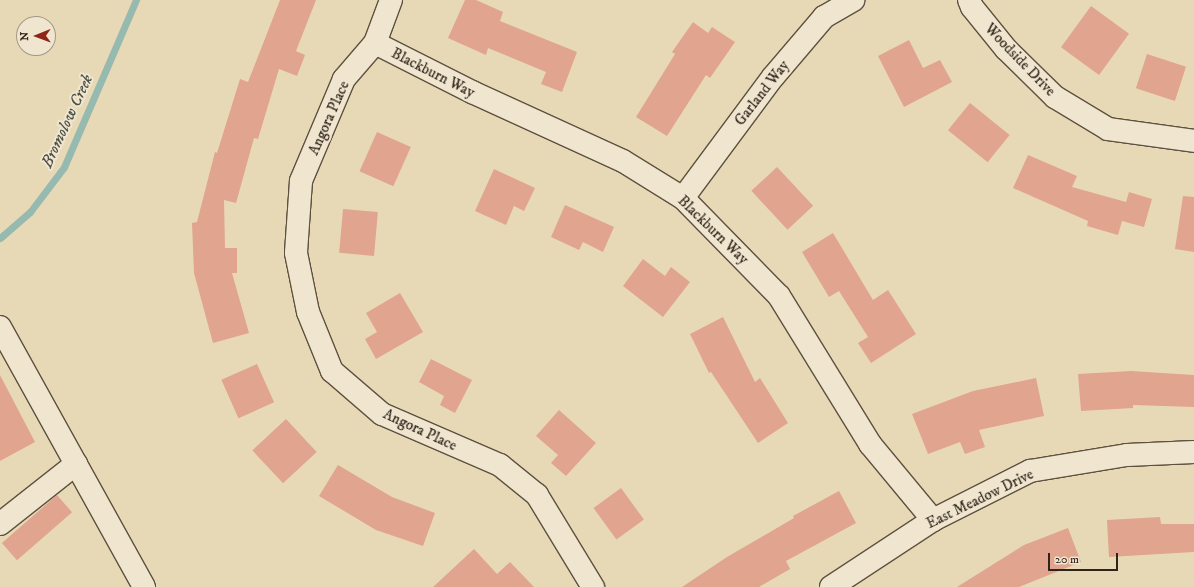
<!DOCTYPE html>
<html>
<head>
<meta charset="utf-8">
<style>
  body { margin:0 }
  #map { position:relative; width:1194px; height:587px; overflow:hidden; background:#e8d9b6; font-family:"IM FELL DW Pica",serif }
  div>[style] { position:absolute }
  .stream>* { height:7px; margin:-3.5px; padding:0 3.5px; transform-origin:3.5px; border-radius:3.5px; background:#97bab0 }
  .building>* { inset:0; background:#e1a48e; transform-origin:0 0 }
  .roads { filter:drop-shadow(1px 0 #5d5140) drop-shadow(-1px 0 #5d5140) drop-shadow(0 1px #5d5140) drop-shadow(0 -1px #5d5140) }
  .minor>* { height:22px; margin:-11px; padding:0 11px; transform-origin:11px; border-radius:11px; background:#f0e6d0 }
  span { translate:-50% -50%; white-space:nowrap; text-align:center; line-height:1.15; -webkit-text-stroke:4px #f0e6d0; paint-order:stroke }
  .street-label { font-size:15px; color:#2f2419 }
  .water-label { font-size:16px; color:#4e5146; font-style:italic }
  .north { position:absolute; left:16px; top:16px; width:40px; height:40px; box-sizing:border-box; background:#f0e6d0; border:1px solid #a39887; border-radius:50%; rotate:269deg; font-size:11px; font-weight:700; line-height:16px; text-align:center; color:#2f2419 }
  .north::after { content:''; display:block; margin:auto; width:14px; height:18px; background:#8f2418; clip-path:polygon(50% 0,100% 100%,50% 72%,0 100%) }
  .scale { position:absolute; left:1048px; top:553px; width:70px; height:18px; box-sizing:border-box; border:2px solid #2f2419; border-top:0; padding-left:5px; font-size:12px; line-height:14px; white-space:nowrap; color:#2f2419; -webkit-text-stroke:3px #f0e6d0; paint-order:stroke }
</style>
</head>
<body>
<div id="map">
  <div class="stream">
    <i style="left:0;top:238px;width:40px;rotate:-41deg"></i>
    <i style="left:30px;top:212px;width:56px;rotate:-52.9deg"></i>
    <i style="left:64px;top:167px;width:182px;rotate:-66.7deg"></i>
  </div>
  <div class="building">
    <i style="clip-path:polygon(280px 0,316px 0,296px 51px,305px 55px,297px 76px,279px 69px,258px 139px,254px 138px,236px 203px,224px 200px,225px 248px,237px 248px,237px 273px,232px 273px,249px 333px,213px 343px,194px 273px,192px 223px,197px 222px,215px 152px,217px 153px,240px 79px,248px 82px)"></i>
    <i style="clip-path:polygon(465px 0,476px 0,503px 12px,500px 21px,577px 52px,562px 92px,541px 84px,546px 72px,488px 48px,486px 55px,448px 38px)"></i>
    <i style="left:1091px;top:6px;width:47px;height:51px;rotate:36deg"></i>
    <i style="clip-path:polygon(693px 22px,708px 33px,712px 27px,735px 42px,710px 78px,706px 75px,667px 136px,636px 117px,675px 54px,672px 52px)"></i>
    <i style="clip-path:polygon(909px 40px,923px 68px,940px 60px,952px 82px,904px 107px,878px 56px)"></i>
    <i style="left:1147px;top:54px;width:41px;height:36px;rotate:18deg"></i>
    <i style="left:970px;top:103px;width:51px;height:35px;rotate:39deg"></i>
    <i style="left:377px;top:132px;width:37px;height:43px;rotate:24deg"></i>
    <i style="clip-path:polygon(1028px 155px,1077px 176px,1072px 187px,1126px 202px,1129px 192px,1152px 199px,1144px 227px,1122px 221px,1118px 235px,1087px 226px,1088px 221px,1013px 188px)"></i>
    <i style="left:777px;top:167px;width:53px;height:35px;rotate:47deg"></i>
    <i style="clip-path:polygon(494px 169px,535px 188px,524px 211px,514px 206px,506px 225px,475px 211px)"></i>
    <i style="clip-path:polygon(1183px 196px,1194px 197px,1194px 252px,1175px 249px)"></i>
    <i style="clip-path:polygon(565px 205px,614px 227px,603px 252px,583px 242px,579px 250px,551px 237px)"></i>
    <i style="left:343px;top:209px;width:35px;height:44px;rotate:5deg"></i>
    <i style="clip-path:polygon(833px 233px,873px 300px,888px 290px,916px 334px,871px 363px,858px 343px,868px 337px,839px 291px,829px 297px,802px 252px)"></i>
    <i style="clip-path:polygon(643px 259px,665px 276px,671px 267px,690px 282px,663px 317px,623px 286px)"></i>
    <i style="clip-path:polygon(400px 293px,423px 332px,376px 359px,365px 339px,377px 332px,366px 313px)"></i>
    <i style="clip-path:polygon(723px 317px,755px 382px,760px 378px,788px 423px,758px 443px,711px 372px,709px 373px,690px 334px)"></i>
    <i style="clip-path:polygon(431px 359px,472px 380px,455px 413px,440px 405px,444px 396px,419px 382px)"></i>
    <i style="left:257px;top:364px;width:42px;height:39px;rotate:66deg"></i>
    <i style="clip-path:polygon(1131px 371px,1194px 375px,1194px 407px,1133px 405px,1133px 408px,1081px 411px,1078px 374px)"></i>
    <i style="clip-path:polygon(0 375px,35px 442px,0 461px)"></i>
    <i style="clip-path:polygon(1036px 378px,1044px 416px,979px 430px,985px 447px,965px 454px,960px 442px,928px 454px,912px 414px,973px 391px)"></i>
    <i style="clip-path:polygon(559px 410px,596px 443px,566px 476px,551px 463px,558px 455px,536px 436px)"></i>
    <i style="left:286px;top:419px;width:45px;height:46px;rotate:47deg"></i>
    <i style="clip-path:polygon(338px 465px,392px 497px,435px 513px,423px 546px,376px 530px,319px 496px)"></i>
    <i style="left:621px;top:488px;width:39px;height:34px;rotate:54deg"></i>
    <i style="clip-path:polygon(839px 491px,856px 523px,786px 561px,790px 569px,759px 587px,682px 587px,727px 557px,794px 518px,793px 516px)"></i>
    <i style="left:57px;top:495px;width:23px;height:73px;rotate:49deg"></i>
    <i style="clip-path:polygon(1160px 517px,1161px 524px,1194px 524px,1194px 552px,1109px 557px,1107px 520px)"></i>
    <i style="clip-path:polygon(1068px 528px,1081px 562px,1019px 587px,957px 587px,1024px 545px)"></i>
    <i style="clip-path:polygon(474px 549px,497px 574px,510px 562px,534px 587px,433px 587px)"></i>
  </div>
  <div class="roads">
    <div class="minor">
      <i style="left:391px;top:0;width:46px;rotate:110.4deg"></i>
      <i style="left:375px;top:43px;width:48px;rotate:130.7deg"></i>
      <i style="left:344px;top:79px;width:111px;rotate:112.9deg"></i>
      <i style="left:301px;top:181px;width:72px;rotate:94deg"></i>
      <i style="left:296px;top:253px;width:60px;rotate:78.5deg"></i>
      <i style="left:308px;top:312px;width:64px;rotate:67.9deg"></i>
      <i style="left:332px;top:371px;width:66px;rotate:40.7deg"></i>
      <i style="left:382px;top:414px;width:129px;rotate:23.4deg"></i>
      <i style="left:500px;top:465px;width:48px;rotate:39deg"></i>
      <i style="left:537px;top:495px;width:108px;rotate:58.7deg"></i>
      <i style="left:969px;top:0;width:8px;rotate:67deg"></i>
      <i style="left:972px;top:7px;width:54px;rotate:51deg"></i>
      <i style="left:1006px;top:49px;width:69px;rotate:44.4deg"></i>
      <i style="left:1055px;top:97px;width:62px;rotate:31.1deg"></i>
      <i style="left:1108px;top:129px;width:87px;rotate:7.9deg"></i>
      <i style="left:375px;top:43px;width:109px;rotate:26.8deg"></i>
      <i style="left:472px;top:92px;width:166px;rotate:24.6deg"></i>
      <i style="left:623px;top:161px;width:70px;rotate:31.7deg"></i>
      <i style="left:683px;top:198px;width:137px;rotate:45.6deg"></i>
      <i style="left:779px;top:296px;width:174px;rotate:58.4deg"></i>
      <i style="left:870px;top:444px;width:99px;rotate:50.3deg"></i>
      <i style="left:683px;top:198px;width:151px;rotate:-53.4deg"></i>
      <i style="left:773px;top:77px;width:79px;rotate:-49.6deg"></i>
      <i style="left:824px;top:17px;width:34px;rotate:-30deg"></i>
      <i style="left:0;top:327px;width:297px;rotate:61deg"></i>
      <i style="left:0;top:524px;width:97px;rotate:-38.3deg"></i>
      <i style="left:831px;top:587px;width:122px;rotate:-33.3deg"></i>
      <i style="left:933px;top:520px;width:109px;rotate:-26.8deg"></i>
      <i style="left:1030px;top:471px;width:98px;rotate:-9.4deg"></i>
      <i style="left:1127px;top:455px;width:67px;rotate:-2.6deg"></i>
    </div>
  </div>
  <div class="street-label">
    <span style="left:1020px;top:60px;rotate:46deg">Woodside Drive</span>
    <span style="left:433px;top:73px;rotate:27deg">Blackburn Way</span>
    <span style="left:762px;top:93px;rotate:-52deg">Garland Way</span>
    <span style="left:329px;top:118px;rotate:-66deg">Angora Place</span>
    <span style="left:713px;top:230px;rotate:44deg">Blackburn Way</span>
    <span style="left:420px;top:430px;rotate:25deg">Angora Place</span>
    <span style="left:980px;top:499px;rotate:-26deg">East Meadow Drive</span>
  </div>
  <div class="water-label">
    <span style="left:67px;top:121px;rotate:-65deg">Bromolow Creek</span>
  </div>
  <div class="north">N</div>
  <div class="scale">20 m</div>
</div>
</body>
</html>
